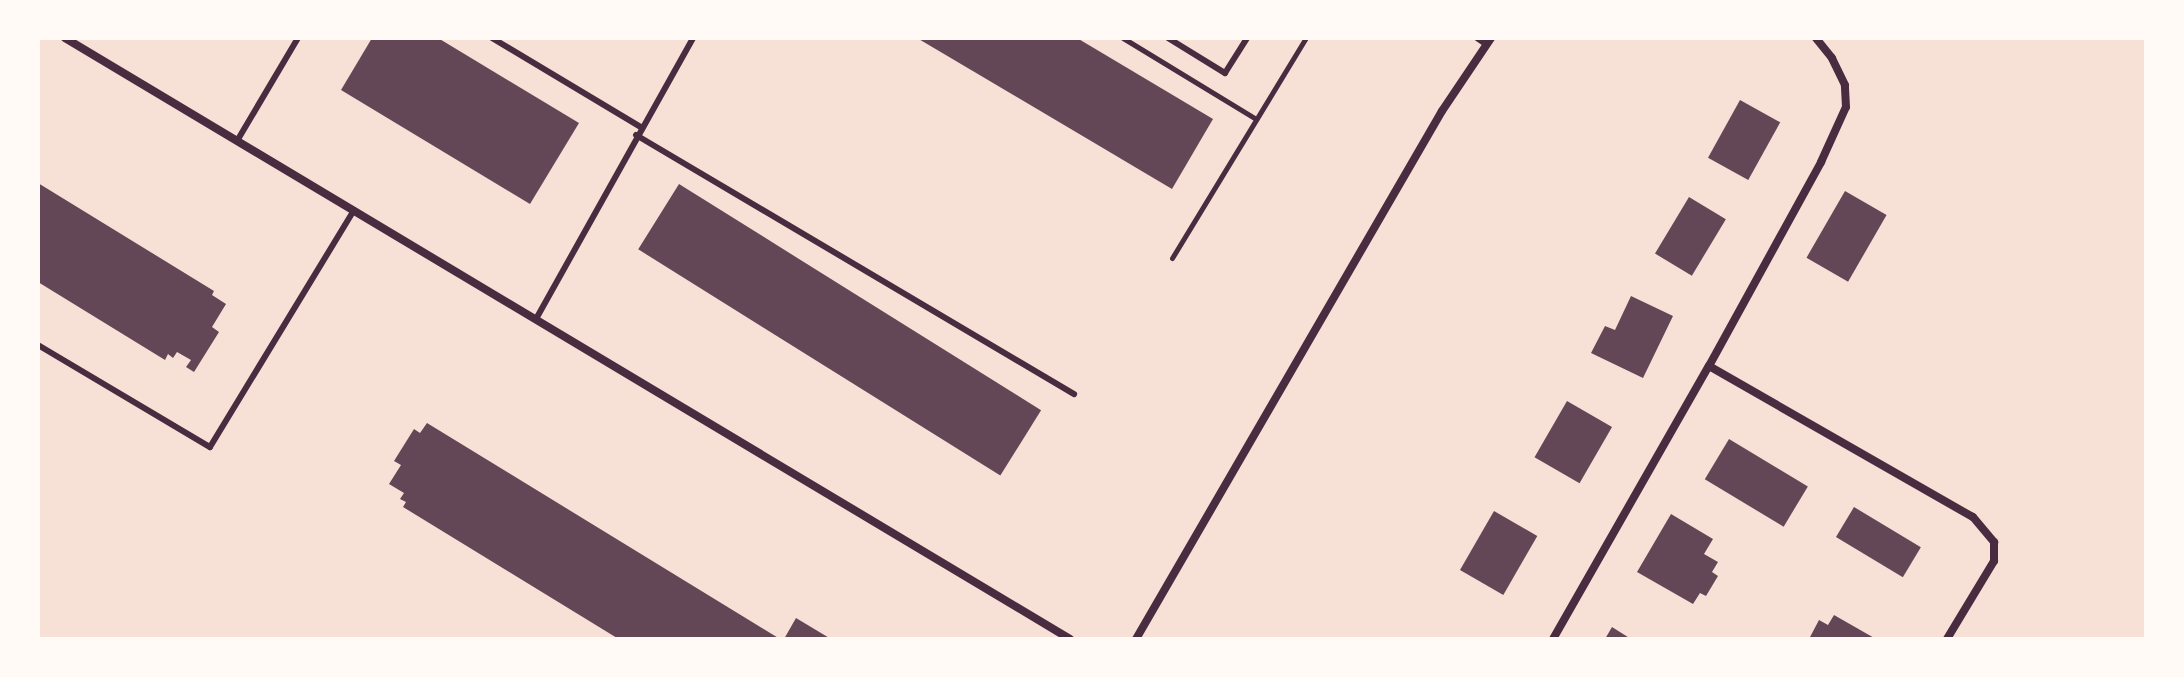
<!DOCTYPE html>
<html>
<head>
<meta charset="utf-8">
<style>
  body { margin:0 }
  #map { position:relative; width:2184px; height:677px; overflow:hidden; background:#f7e1d7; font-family:Roboto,sans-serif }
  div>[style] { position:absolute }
  .building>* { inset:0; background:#644757; transform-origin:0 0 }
  .path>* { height:5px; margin:-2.5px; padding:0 2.5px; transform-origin:2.5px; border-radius:2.5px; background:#4a2c40 }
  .service>* { height:6px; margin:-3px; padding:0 3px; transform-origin:3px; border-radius:3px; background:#4a2c40 }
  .minor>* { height:8px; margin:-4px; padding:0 4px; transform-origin:4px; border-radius:4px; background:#4a2c40 }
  span { translate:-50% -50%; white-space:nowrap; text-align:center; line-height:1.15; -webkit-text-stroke:8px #fffaf5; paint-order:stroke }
  .frame { position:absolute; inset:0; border:40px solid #fffaf5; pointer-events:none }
</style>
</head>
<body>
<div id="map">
  <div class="building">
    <i style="clip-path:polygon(372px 38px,438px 38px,579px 123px,530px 204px,341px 90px)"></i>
    <i style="clip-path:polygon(917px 38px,1077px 38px,1213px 119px,1172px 189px)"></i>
    <i style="left:1740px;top:100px;width:46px;height:66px;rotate:29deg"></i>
    <i style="clip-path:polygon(38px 183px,214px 291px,212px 295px,226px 304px,212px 327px,219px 332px,194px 372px,186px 367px,191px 360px,177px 352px,173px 358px,168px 354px,165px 360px,38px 282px)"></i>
    <i style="left:679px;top:184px;width:427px;height:77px;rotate:32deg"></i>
    <i style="left:1845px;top:191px;width:48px;height:77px;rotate:30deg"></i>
    <i style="left:1689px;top:197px;width:43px;height:66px;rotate:31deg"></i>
    <i style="clip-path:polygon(1631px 296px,1673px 316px,1643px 378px,1591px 353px,1605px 326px,1615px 330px)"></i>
    <i style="left:1567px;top:401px;width:52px;height:65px;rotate:30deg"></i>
    <i style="clip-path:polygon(427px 423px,780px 639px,617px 638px,403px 507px,406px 502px,400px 499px,404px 493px,389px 484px,401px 465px,394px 461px,414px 429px,420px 433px)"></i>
    <i style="left:1729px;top:439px;width:92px;height:47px;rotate:31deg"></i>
    <i style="left:1854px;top:507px;width:78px;height:35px;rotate:31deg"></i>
    <i style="left:1494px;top:511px;width:50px;height:68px;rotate:30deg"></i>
    <i style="clip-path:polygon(1671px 514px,1713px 539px,1704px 554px,1718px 562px,1712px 572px,1718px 576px,1706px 596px,1700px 593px,1693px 604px,1637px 572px)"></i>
    <i style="clip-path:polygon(1834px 615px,1876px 639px,1809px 639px,1819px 620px,1828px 625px)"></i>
    <i style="clip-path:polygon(796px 618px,831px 639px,784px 639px)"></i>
    <i style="clip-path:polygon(1612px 627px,1631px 639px,1605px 639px)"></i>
  </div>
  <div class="path">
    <i style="left:1123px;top:38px;width:156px;rotate:31.3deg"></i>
    <i style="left:1172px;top:258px;width:258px;rotate:-58.7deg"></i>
  </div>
  <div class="service">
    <i style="left:492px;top:38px;width:174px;rotate:30.9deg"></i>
    <i style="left:1168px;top:38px;width:67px;rotate:31.6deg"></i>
    <i style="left:1225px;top:73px;width:41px;rotate:-57.8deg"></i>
    <i style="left:1477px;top:38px;width:11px;rotate:34deg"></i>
    <i style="left:636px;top:135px;width:509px;rotate:30.6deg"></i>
    <i style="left:237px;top:141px;width:120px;rotate:-59.4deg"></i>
    <i style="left:536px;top:319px;width:322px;rotate:-60.8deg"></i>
    <i style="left:38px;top:345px;width:200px;rotate:30.7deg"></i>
    <i style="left:210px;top:447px;width:277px;rotate:-58.7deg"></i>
  </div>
  <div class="minor">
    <i style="left:65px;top:38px;width:1171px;rotate:30.88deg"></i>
    <i style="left:1709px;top:366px;width:304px;rotate:29.8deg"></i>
    <i style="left:1973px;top:517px;width:33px;rotate:50deg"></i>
    <i style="left:1994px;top:542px;width:19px;rotate:90deg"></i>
    <i style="left:1994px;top:561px;width:91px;rotate:121.1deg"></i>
    <i style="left:1136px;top:639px;width:610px;rotate:-59.91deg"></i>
    <i style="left:1442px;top:111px;width:88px;rotate:-56.1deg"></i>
    <i style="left:1553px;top:639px;width:314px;rotate:-60.3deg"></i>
    <i style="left:1709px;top:366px;width:233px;rotate:-61.2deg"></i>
    <i style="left:1821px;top:162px;width:60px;rotate:-65.6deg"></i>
    <i style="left:1846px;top:107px;width:22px;rotate:-93deg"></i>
    <i style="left:1845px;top:85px;width:30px;rotate:-116deg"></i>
    <i style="left:1832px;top:58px;width:26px;rotate:-129deg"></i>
  </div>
  <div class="frame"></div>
</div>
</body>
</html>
